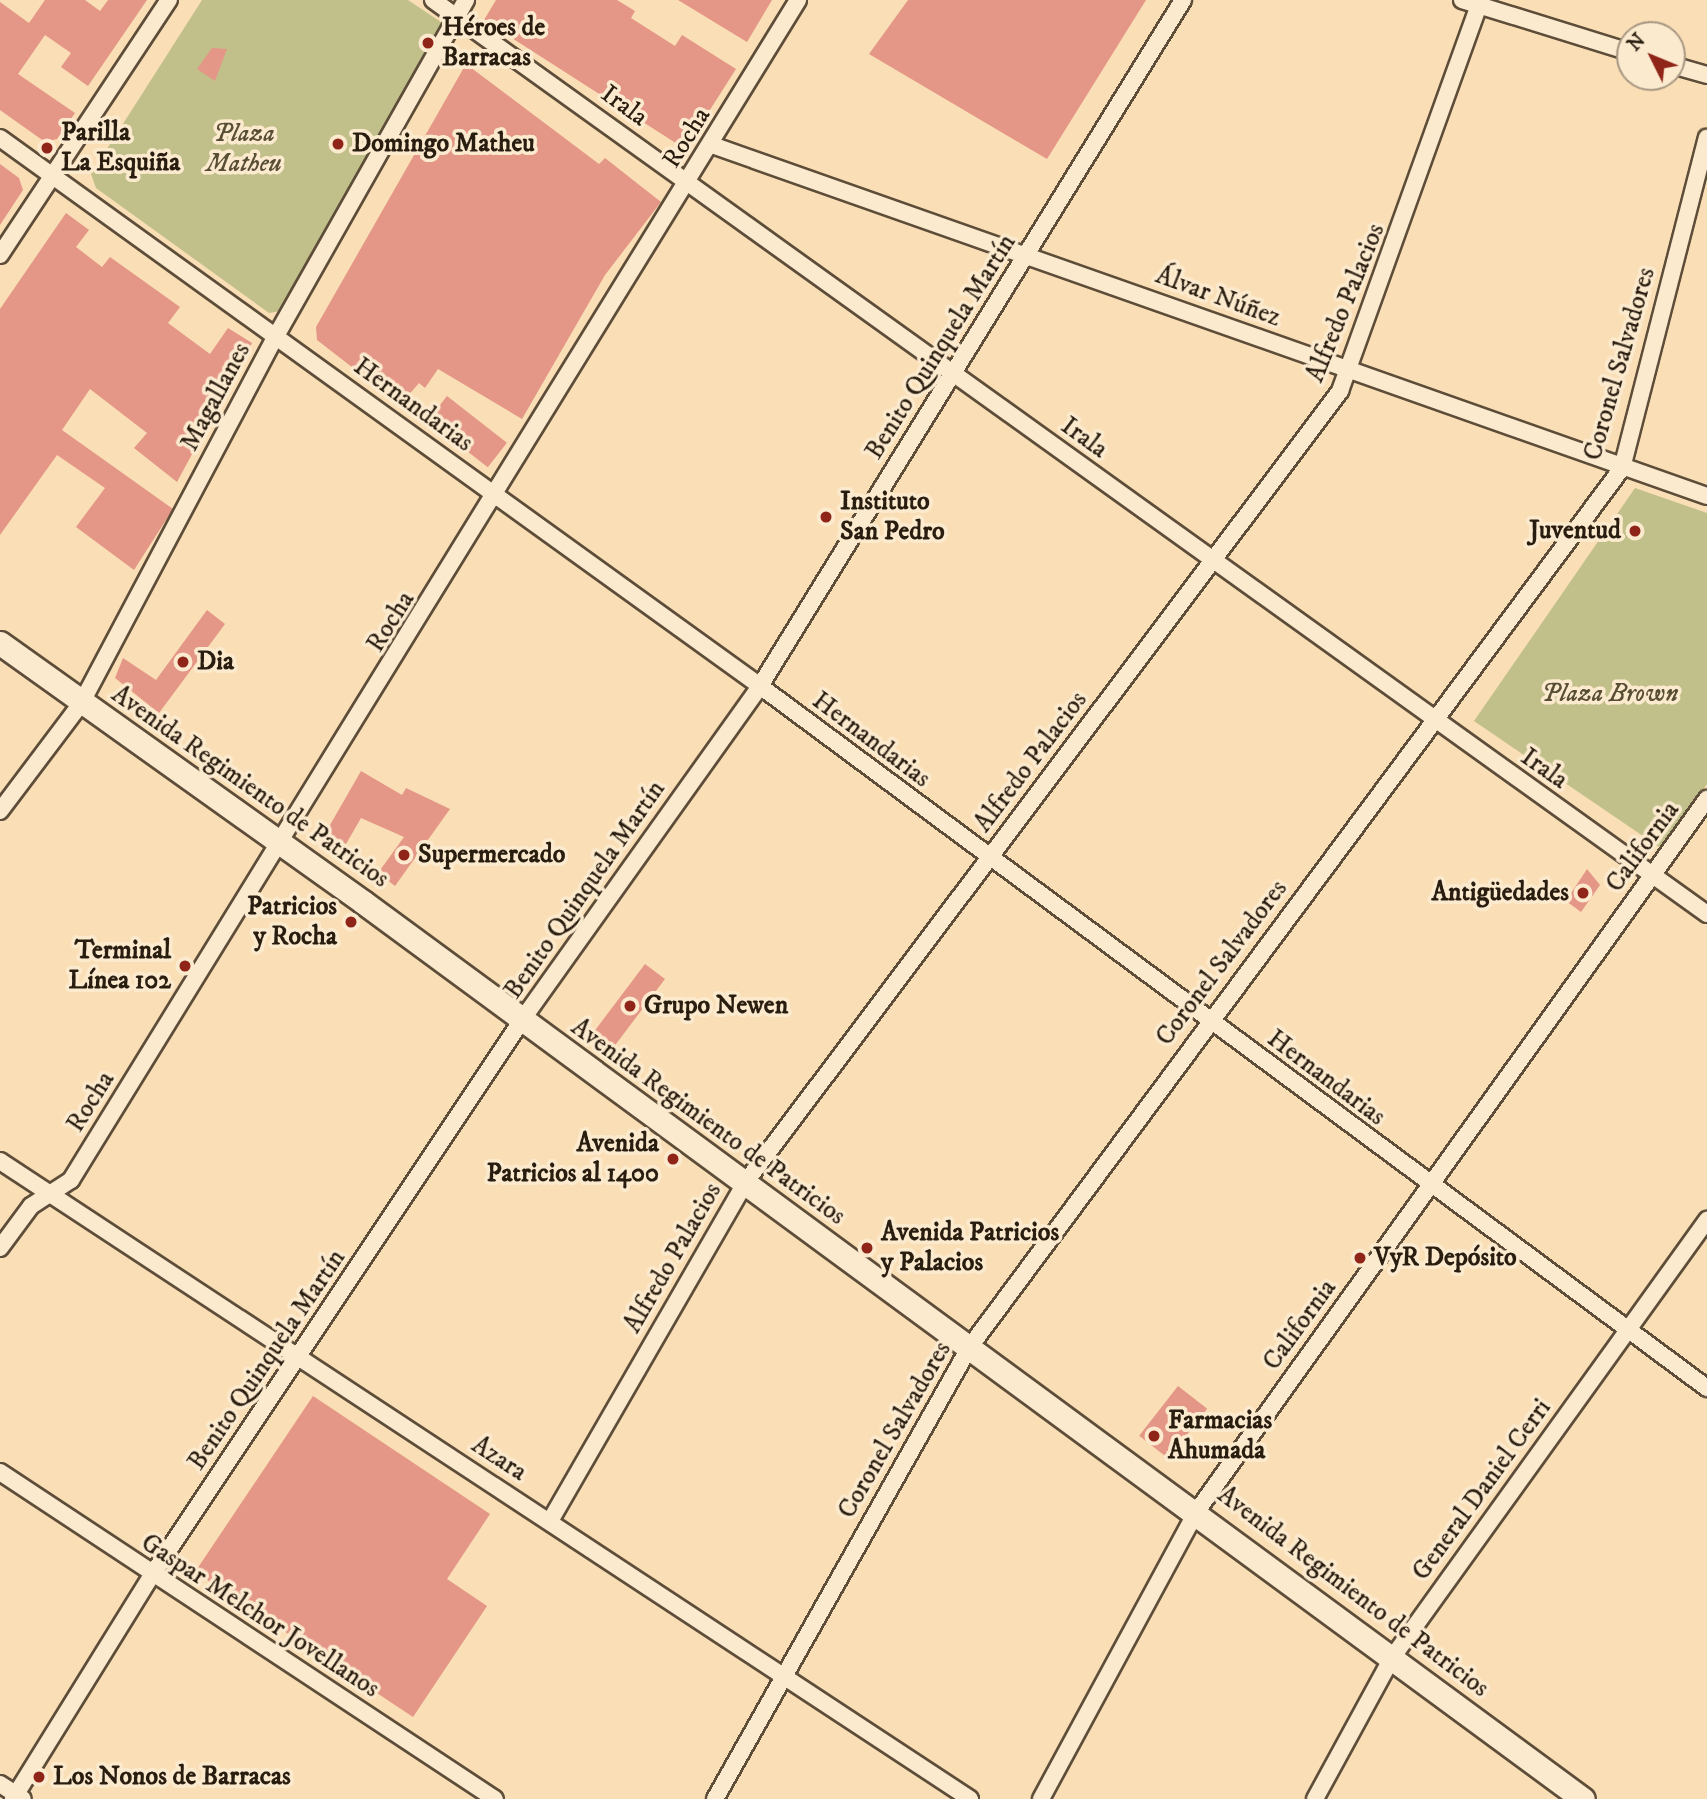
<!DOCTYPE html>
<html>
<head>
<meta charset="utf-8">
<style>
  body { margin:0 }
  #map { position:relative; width:1707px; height:1799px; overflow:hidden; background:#fadeb5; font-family:"IM FELL DW Pica",serif }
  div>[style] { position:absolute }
  .green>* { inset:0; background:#c1c08b }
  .building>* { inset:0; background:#e49687; transform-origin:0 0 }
  .roads { filter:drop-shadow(2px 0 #5d4d39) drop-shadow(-2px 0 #5d4d39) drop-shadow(0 2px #5d4d39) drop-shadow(0 -2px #5d4d39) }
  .minor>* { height:16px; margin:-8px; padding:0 8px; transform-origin:8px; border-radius:8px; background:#fceacf }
  .secondary>* { height:23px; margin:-11.5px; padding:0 11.5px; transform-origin:11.5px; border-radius:11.5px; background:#fceacf }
  .dots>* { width:19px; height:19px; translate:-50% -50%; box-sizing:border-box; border:4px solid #fceacf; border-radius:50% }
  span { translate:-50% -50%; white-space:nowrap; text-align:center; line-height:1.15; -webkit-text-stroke:7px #fceacf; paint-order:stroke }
  .poi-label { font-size:26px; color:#291d10; font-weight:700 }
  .left { translate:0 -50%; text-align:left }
  .right { translate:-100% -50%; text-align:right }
  .street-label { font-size:26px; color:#291d10 }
  .park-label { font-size:26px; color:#574e35; font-style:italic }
  .north { position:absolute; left:1616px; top:21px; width:70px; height:70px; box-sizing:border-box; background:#fceacf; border:2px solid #a89883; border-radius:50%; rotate:313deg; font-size:19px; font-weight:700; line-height:28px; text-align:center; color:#291d10 }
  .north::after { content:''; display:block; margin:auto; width:24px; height:32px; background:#8f2418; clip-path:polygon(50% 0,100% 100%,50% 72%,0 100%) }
</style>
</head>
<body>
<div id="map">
  <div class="green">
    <i style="clip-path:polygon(202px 0,408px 0,441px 22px,441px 36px,286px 310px,269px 313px,96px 188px,91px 174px)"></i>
    <i style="clip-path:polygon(1635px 488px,1707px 513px,1707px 784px,1662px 849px,1474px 721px)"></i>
  </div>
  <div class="building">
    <i style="clip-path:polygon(45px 0,85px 0,100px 11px,108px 0,147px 0,88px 86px,61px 67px,71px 53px,45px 35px,18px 74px,75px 113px,57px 139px,45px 142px,0 110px,0 2px,29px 23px)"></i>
    <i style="clip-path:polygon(496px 0,617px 0,635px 11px,631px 18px,675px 46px,682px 35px,736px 69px,685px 149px,484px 20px)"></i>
    <i style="clip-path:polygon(678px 0,772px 0,747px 42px)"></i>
    <i style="clip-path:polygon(908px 0,1146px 0,1047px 159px,869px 54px)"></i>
    <i style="clip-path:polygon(212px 48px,227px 49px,215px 81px,197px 69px)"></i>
    <i style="clip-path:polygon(466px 64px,599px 164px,605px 158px,661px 202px,605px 275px,522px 419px,438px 369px,425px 388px,419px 383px,407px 397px,395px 387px,388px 395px,317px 340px,316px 327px)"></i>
    <i style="clip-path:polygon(0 164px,19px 178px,23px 190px,0 225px)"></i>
    <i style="clip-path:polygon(66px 213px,89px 230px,76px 247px,102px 267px,110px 257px,180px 307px,168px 323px,210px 354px,228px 328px,252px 343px,177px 482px,134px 448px,147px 433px,90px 389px,62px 430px,173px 509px,134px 570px,76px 527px,105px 488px,57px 455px,0 535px,0 309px)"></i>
    <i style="left:447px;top:396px;width:76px;height:31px;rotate:38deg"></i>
    <i style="clip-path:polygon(207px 610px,225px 624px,159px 713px,115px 678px,123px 658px,156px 680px)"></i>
    <i style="clip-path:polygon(361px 771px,402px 795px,406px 788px,450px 809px,395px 886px,378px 873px,404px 837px,361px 818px,346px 844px,326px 832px)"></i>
    <i style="clip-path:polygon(1587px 869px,1600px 885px,1581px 912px,1566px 901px)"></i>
    <i style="left:645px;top:964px;width:25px;height:86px;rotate:37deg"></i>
    <i style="left:1178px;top:1386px;width:37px;height:63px;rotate:38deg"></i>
    <i style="clip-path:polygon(313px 1396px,490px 1514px,447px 1579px,487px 1606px,413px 1717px,195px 1572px)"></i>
  </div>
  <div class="roads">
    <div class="minor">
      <i style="left:433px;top:0;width:1568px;rotate:35.66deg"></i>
      <i style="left:1462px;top:0;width:176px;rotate:17.2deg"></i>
      <i style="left:1672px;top:65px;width:36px;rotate:16deg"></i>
      <i style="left:0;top:138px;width:937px;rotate:35.79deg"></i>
      <i style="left:760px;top:686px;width:1179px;rotate:36.55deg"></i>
      <i style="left:712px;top:145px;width:1055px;rotate:19.43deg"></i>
      <i style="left:0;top:255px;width:306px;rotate:-56.5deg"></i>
      <i style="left:0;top:811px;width:136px;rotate:-53deg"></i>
      <i style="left:82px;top:702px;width:414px;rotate:-62.1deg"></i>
      <i style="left:276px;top:336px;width:386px;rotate:-60.5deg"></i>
      <i style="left:0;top:1161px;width:1161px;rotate:33.33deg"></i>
      <i style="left:0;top:1248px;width:52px;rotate:-53.6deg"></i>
      <i style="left:31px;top:1206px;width:48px;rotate:-33deg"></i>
      <i style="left:71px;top:1180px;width:1386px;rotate:-58.36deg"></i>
      <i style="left:0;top:1472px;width:593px;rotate:33.45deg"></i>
      <i style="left:550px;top:1521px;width:390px;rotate:-60deg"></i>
      <i style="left:745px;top:1183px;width:991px;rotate:-53.08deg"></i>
      <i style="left:1340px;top:391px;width:416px;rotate:-70.2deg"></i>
      <i style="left:0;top:1784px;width:27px;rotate:33deg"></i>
      <i style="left:13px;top:1799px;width:264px;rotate:-58.2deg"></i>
      <i style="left:152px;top:1575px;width:667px;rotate:-56.31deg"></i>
      <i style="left:522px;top:1020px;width:410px;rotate:-54.5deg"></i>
      <i style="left:760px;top:686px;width:806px;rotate:-58.34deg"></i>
      <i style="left:715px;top:1799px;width:518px;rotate:-60.61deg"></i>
      <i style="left:969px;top:1348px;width:1096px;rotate:-53.42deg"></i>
      <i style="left:1622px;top:468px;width:341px;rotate:-75.6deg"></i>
      <i style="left:1041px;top:1799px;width:328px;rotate:-61.6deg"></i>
      <i style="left:1197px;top:1511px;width:876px;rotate:-54.39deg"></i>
      <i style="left:1315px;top:1799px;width:161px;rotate:-61.4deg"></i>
      <i style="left:1392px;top:1658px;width:540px;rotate:-54.28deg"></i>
    </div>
    <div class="secondary">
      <i style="left:0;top:643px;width:446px;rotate:35.5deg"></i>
      <i style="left:363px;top:902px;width:1514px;rotate:36.33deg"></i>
    </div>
  </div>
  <div class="dots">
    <i style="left:428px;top:43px;background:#8f2418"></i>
    <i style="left:338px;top:144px;background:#8f2418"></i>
    <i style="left:47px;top:148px;background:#8f2418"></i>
    <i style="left:826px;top:517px;background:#8f2418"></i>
    <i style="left:1635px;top:531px;background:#8f2418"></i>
    <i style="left:183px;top:662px;background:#8f2418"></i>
    <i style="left:404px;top:855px;background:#8f2418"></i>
    <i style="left:1583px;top:893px;background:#8f2418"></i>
    <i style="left:351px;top:922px;background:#8f2418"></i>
    <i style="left:185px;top:966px;background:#8f2418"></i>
    <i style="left:630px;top:1006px;background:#8f2418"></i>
    <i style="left:673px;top:1159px;background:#8f2418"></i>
    <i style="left:867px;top:1248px;background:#8f2418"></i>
    <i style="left:1360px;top:1258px;background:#8f2418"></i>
    <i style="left:1154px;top:1436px;background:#8f2418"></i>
    <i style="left:39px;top:1777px;background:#8f2418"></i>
  </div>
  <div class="poi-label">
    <span class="left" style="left:442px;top:43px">Héroes de<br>Barracas</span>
    <span class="left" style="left:61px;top:148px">Parilla<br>La Esquiña</span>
    <span class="left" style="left:352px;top:144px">Domingo Matheu</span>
    <span class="left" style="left:840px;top:517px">Instituto<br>San Pedro</span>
    <span class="right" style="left:1621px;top:531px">Juventud</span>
    <span class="left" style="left:197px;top:662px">Dia</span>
    <span class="left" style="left:418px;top:855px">Supermercado</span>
    <span class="right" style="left:1569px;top:893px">Antigüedades</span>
    <span class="right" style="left:337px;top:922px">Patricios<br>y Rocha</span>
    <span class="right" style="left:171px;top:966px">Terminal<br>Línea 102</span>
    <span class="left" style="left:644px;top:1006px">Grupo Newen</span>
    <span class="right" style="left:659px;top:1159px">Avenida<br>Patricios al 1400</span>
    <span class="left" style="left:881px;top:1248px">Avenida Patricios<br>y Palacios</span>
    <span class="left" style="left:1374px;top:1258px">VyR Depósito</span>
    <span class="left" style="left:1168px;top:1436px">Farmacias<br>Ahumada</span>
    <span class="left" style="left:53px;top:1777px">Los Nonos de Barracas</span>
  </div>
  <div class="street-label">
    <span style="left:624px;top:106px;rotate:36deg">Irala</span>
    <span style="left:687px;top:138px;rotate:-58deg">Rocha</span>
    <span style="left:1218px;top:297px;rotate:20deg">Álvar Núñez</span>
    <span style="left:1346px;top:303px;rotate:-68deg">Alfredo Palacios</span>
    <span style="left:941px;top:347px;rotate:-58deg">Benito Quinquela Martín</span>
    <span style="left:1620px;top:364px;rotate:-74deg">Coronel Salvadores</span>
    <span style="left:216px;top:397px;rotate:-62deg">Magallanes</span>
    <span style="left:413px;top:405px;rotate:36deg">Hernandarias</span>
    <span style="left:1084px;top:438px;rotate:36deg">Irala</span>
    <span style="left:391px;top:622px;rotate:-58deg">Rocha</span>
    <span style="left:871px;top:740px;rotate:37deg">Hernandarias</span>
    <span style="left:1031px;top:762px;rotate:-53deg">Alfredo Palacios</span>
    <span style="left:1544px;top:769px;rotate:35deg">Irala</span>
    <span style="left:250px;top:787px;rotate:35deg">Avenida Regimiento de Patricios</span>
    <span style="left:1643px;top:847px;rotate:-54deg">California</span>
    <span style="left:585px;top:890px;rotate:-55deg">Benito Quinquela Martín</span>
    <span style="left:1222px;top:963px;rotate:-53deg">Coronel Salvadores</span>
    <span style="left:1326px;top:1078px;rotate:37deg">Hernandarias</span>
    <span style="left:91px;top:1102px;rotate:-58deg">Rocha</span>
    <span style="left:708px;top:1122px;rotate:36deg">Avenida Regimiento de Patricios</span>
    <span style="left:673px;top:1258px;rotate:-60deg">Alfredo Palacios</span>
    <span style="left:1300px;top:1325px;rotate:-54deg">California</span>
    <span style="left:267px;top:1360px;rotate:-56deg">Benito Quinquela Martín</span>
    <span style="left:895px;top:1430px;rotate:-60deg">Coronel Salvadores</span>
    <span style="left:499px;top:1459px;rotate:33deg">Azara</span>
    <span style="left:1482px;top:1490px;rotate:-54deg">General Daniel Cerri</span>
    <span style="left:1353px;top:1592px;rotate:37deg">Avenida Regimiento de Patricios</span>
    <span style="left:260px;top:1616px;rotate:33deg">Gaspar Melchor Jovellanos</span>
  </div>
  <div class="park-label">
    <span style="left:244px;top:149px">Plaza<br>Matheu</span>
    <span style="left:1610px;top:694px">Plaza Brown</span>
  </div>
  <div class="north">N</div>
</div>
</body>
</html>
